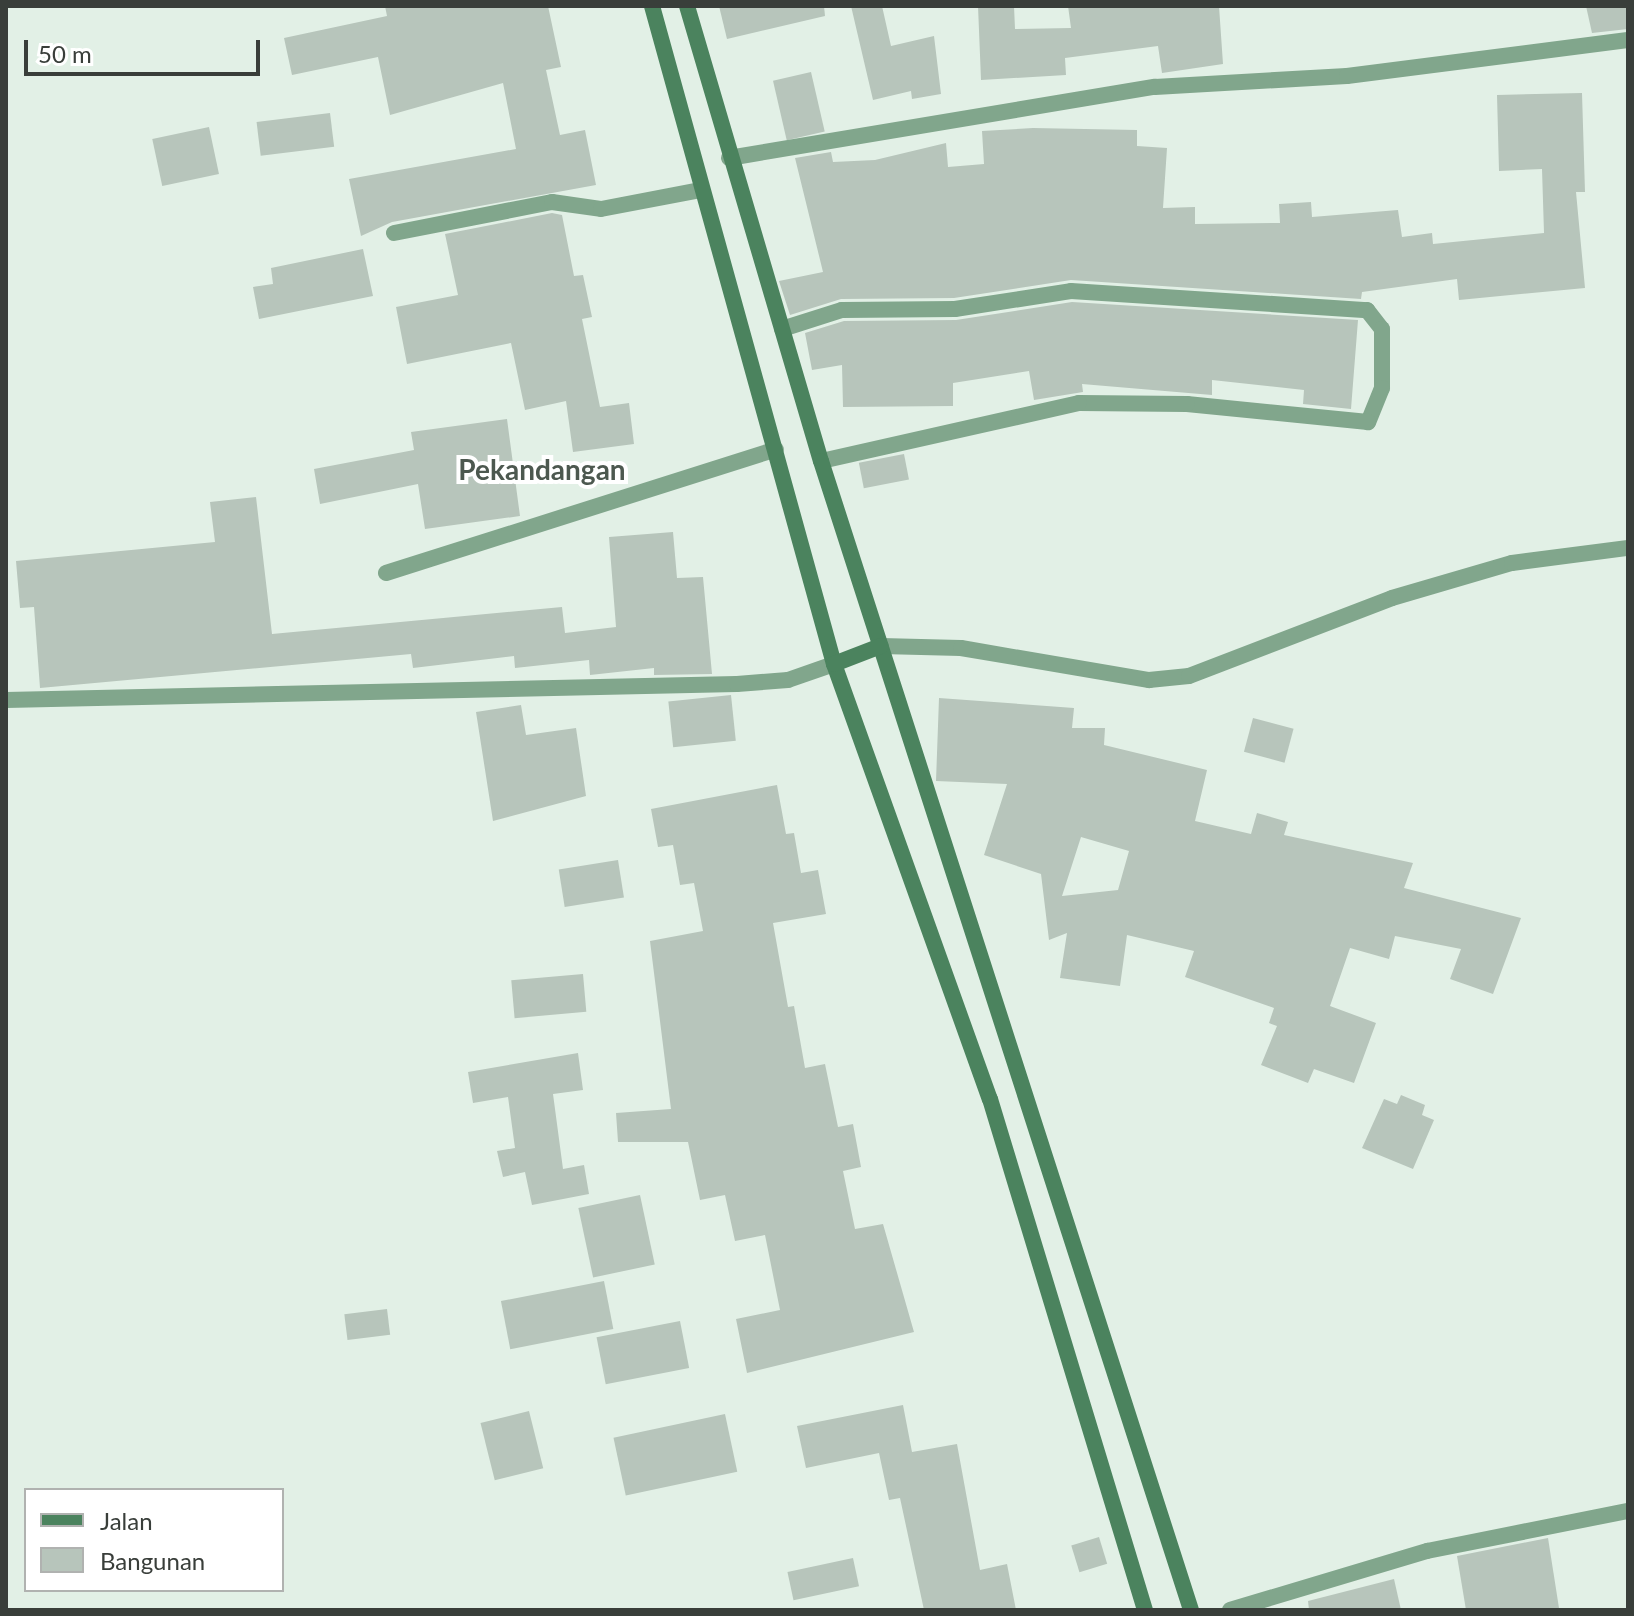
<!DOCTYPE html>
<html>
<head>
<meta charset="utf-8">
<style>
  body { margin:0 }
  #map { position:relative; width:1634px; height:1616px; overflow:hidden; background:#e2f0e6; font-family:Lato,sans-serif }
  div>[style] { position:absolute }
  .building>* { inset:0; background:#b7c5bb; transform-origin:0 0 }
  .street>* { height:16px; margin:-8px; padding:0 8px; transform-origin:8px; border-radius:8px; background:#81a68c }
  .secondary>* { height:16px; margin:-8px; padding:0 8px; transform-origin:8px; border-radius:8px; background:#4b835e }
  span { translate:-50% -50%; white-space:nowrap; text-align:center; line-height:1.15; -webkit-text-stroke:8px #fff; paint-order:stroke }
  .quarter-label { font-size:28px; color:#4c584f; font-weight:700 }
  .frame { position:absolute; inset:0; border:8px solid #393e3a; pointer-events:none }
  .legend { position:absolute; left:24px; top:1488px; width:260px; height:104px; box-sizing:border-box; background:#fff; border:2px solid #b0b2b0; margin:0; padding:10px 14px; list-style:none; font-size:24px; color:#393e3a }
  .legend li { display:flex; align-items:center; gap:16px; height:40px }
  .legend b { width:40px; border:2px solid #b0b2b0 }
  .scale { position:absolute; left:24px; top:40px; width:236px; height:36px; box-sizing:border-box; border:4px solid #393e3a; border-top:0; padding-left:10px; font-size:24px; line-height:28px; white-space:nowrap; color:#393e3a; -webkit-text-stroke:6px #fff; paint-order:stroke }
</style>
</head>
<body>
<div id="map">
  <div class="building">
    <i style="clip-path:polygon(385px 6px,548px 6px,561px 67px,546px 70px,560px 135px,585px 130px,596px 185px,392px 222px,361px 236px,349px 179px,516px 149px,503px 83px,390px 115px,378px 57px,292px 75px,284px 38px,387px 16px)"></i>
    <i style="clip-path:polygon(719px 6px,824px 6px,825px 16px,727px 39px)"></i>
    <i style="clip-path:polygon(851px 6px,882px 6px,891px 46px,934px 36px,941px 94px,912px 99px,911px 91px,873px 100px)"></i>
    <i style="clip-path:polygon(978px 6px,1014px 6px,1015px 29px,1071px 28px,1068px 6px,1219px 6px,1223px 64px,1162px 73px,1158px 46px,1065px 58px,1066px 75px,981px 80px)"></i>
    <i style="clip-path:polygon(1586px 6px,1628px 6px,1628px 29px,1592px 33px)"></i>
    <i style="left:811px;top:72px;width:61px;height:39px;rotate:77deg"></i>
    <i style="clip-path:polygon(1582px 93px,1585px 192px,1576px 192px,1585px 288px,1459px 300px,1457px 279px,1362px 292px,1361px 299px,1071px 280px,954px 298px,841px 299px,790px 315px,779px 281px,823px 272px,795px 158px,831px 152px,833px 162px,875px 160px,946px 143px,948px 167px,984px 164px,982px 131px,1033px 128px,1137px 130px,1137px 146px,1167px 148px,1163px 208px,1195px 207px,1195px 224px,1280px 223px,1279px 204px,1311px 202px,1312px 217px,1398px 210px,1402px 237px,1432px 233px,1433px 244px,1544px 233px,1542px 169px,1499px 171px,1497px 95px)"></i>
    <i style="left:330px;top:113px;width:34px;height:74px;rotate:83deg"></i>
    <i style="left:209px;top:127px;width:48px;height:58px;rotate:78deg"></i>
    <i style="clip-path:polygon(552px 213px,562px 215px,574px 276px,583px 275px,592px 317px,582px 319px,600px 407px,629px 403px,634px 444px,573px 452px,566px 401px,525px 410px,511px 343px,407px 364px,396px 307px,458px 295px,445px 234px)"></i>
    <i style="clip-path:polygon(363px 249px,373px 296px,259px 319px,253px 287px,273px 284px,271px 268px)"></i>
    <i style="clip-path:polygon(1072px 302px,1358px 320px,1351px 409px,1303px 404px,1304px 390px,1212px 380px,1212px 395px,1082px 384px,1083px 392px,1034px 400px,1029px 371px,953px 383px,953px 406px,843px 407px,842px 365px,812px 370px,805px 333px,844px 321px,956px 320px)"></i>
    <i style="clip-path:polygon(507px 419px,520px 516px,425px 529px,418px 484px,320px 504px,314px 469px,414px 450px,411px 432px)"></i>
    <i style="left:904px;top:454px;width:26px;height:46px;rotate:79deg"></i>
    <i style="clip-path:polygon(256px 497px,272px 634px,562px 607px,565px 633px,616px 627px,609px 537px,673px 532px,677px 578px,703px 577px,712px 674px,654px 675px,654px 668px,590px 675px,589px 660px,515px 668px,514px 656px,413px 668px,411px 654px,40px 688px,34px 607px,20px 608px,16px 561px,215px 542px,210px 502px)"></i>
    <i style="left:731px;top:695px;width:46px;height:63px;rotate:84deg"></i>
    <i style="clip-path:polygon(evenodd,939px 698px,1074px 708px,1072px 728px,1105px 728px,1104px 745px,1207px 770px,1195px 821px,1251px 834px,1257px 813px,1288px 822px,1284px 835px,1413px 863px,1404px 888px,1521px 918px,1493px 994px,1450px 979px,1461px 949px,1395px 936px,1389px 959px,1350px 948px,1330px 1006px,1376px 1023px,1354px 1083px,1314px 1069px,1308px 1083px,1261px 1065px,1277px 1026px,1269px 1023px,1274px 1008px,1185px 977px,1194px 951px,1127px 935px,1120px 986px,1060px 978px,1067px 933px,1049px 940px,1041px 874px,984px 855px,1007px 784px,936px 781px,939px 698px,1081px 837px,1129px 851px,1118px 890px,1062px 896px,1081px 837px)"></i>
    <i style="clip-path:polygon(521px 705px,526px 735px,576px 728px,586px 796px,493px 821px,476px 712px)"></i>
    <i style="left:1253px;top:718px;width:42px;height:35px;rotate:15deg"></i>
    <i style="clip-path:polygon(777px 785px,786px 834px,794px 833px,801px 873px,818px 870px,826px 914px,773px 923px,788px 1007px,794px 1006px,805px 1068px,825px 1064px,838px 1127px,853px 1124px,861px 1167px,843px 1171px,855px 1229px,883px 1224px,914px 1332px,747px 1373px,736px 1319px,780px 1310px,765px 1235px,735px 1241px,725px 1195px,700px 1200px,688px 1142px,618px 1142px,616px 1113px,671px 1109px,650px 941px,703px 931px,694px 883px,680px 885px,673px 845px,658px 847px,651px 809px)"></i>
    <i style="left:618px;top:860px;width:38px;height:60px;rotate:81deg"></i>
    <i style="left:583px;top:974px;width:38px;height:72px;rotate:85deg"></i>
    <i style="clip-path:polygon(578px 1053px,583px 1090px,553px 1094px,563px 1169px,584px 1165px,589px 1194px,532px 1205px,525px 1172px,503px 1177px,497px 1151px,515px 1148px,508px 1097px,473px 1103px,468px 1072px)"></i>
    <i style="clip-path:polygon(1401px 1095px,1425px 1105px,1422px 1115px,1434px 1120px,1413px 1169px,1362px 1148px,1384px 1099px,1397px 1104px)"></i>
    <i style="left:640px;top:1195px;width:71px;height:63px;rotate:78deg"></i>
    <i style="left:604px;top:1281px;width:49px;height:105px;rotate:79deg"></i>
    <i style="left:387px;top:1309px;width:26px;height:43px;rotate:83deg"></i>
    <i style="left:680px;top:1321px;width:48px;height:85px;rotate:79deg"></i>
    <i style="clip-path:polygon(903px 1405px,912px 1452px,957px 1444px,980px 1570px,1007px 1564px,1016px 1610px,924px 1610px,900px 1498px,889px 1500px,879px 1453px,806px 1468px,797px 1426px)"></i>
    <i style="left:529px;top:1411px;width:59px;height:50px;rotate:76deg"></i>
    <i style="left:725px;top:1414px;width:59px;height:114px;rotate:78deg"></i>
    <i style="left:1099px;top:1537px;width:28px;height:29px;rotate:73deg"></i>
    <i style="clip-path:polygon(1548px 1538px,1559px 1608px,1466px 1610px,1457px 1556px)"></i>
    <i style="left:853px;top:1558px;width:29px;height:67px;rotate:78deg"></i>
    <i style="clip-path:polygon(1394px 1579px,1401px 1610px,1309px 1610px,1308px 1601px)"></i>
  </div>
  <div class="street">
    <i style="left:729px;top:158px;width:432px;rotate:-9.5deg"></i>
    <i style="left:1155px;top:87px;width:192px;rotate:-3.3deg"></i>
    <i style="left:1347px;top:76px;width:283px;rotate:-7.3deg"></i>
    <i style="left:394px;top:233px;width:161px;rotate:-11.1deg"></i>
    <i style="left:552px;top:202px;width:49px;rotate:8.1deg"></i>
    <i style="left:601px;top:209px;width:102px;rotate:-10.8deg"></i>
    <i style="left:782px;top:329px;width:63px;rotate:-17.6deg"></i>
    <i style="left:842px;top:310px;width:113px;rotate:-0.5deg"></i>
    <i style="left:955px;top:309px;width:117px;rotate:-8.8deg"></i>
    <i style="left:1071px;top:291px;width:297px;rotate:3.7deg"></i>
    <i style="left:1367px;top:310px;width:24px;rotate:52deg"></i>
    <i style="left:1382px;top:329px;width:59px;rotate:90deg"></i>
    <i style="left:1382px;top:388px;width:37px;rotate:112deg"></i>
    <i style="left:1368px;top:422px;width:182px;rotate:-174.3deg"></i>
    <i style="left:1187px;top:404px;width:108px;rotate:-179.5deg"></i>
    <i style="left:1079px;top:403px;width:264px;rotate:167.3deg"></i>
    <i style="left:386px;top:573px;width:409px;rotate:-17.6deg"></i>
    <i style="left:881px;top:646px;width:80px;rotate:1.4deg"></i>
    <i style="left:961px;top:648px;width:191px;rotate:9.7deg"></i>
    <i style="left:1149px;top:680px;width:40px;rotate:-5.7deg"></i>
    <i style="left:1189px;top:676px;width:217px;rotate:-21deg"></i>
    <i style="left:1392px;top:598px;width:125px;rotate:-16.3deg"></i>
    <i style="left:1512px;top:563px;width:117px;rotate:-7.4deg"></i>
    <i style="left:6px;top:700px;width:731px;rotate:-1.25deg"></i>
    <i style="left:737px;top:684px;width:51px;rotate:-4.5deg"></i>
    <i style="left:788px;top:680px;width:49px;rotate:-19.2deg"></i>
    <i style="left:1230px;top:1610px;width:206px;rotate:-16.7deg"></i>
    <i style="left:1427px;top:1551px;width:205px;rotate:-11.3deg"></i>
  </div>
  <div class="secondary">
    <i style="left:652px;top:6px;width:683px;rotate:74.54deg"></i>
    <i style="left:834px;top:664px;width:462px;rotate:70.3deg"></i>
    <i style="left:990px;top:1099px;width:534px;rotate:73.13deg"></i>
    <i style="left:687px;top:6px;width:474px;rotate:73.6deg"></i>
    <i style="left:821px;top:461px;width:1207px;rotate:72.15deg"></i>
    <i style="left:834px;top:664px;width:50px;rotate:-21deg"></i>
  </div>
  <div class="quarter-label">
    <span style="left:542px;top:469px">Pekandangan</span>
  </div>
  <div class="frame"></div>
  <ul class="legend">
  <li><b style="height:10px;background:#4b835e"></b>Jalan</li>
  <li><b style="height:22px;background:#b7c5bb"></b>Bangunan</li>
  </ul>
  <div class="scale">50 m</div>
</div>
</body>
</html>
